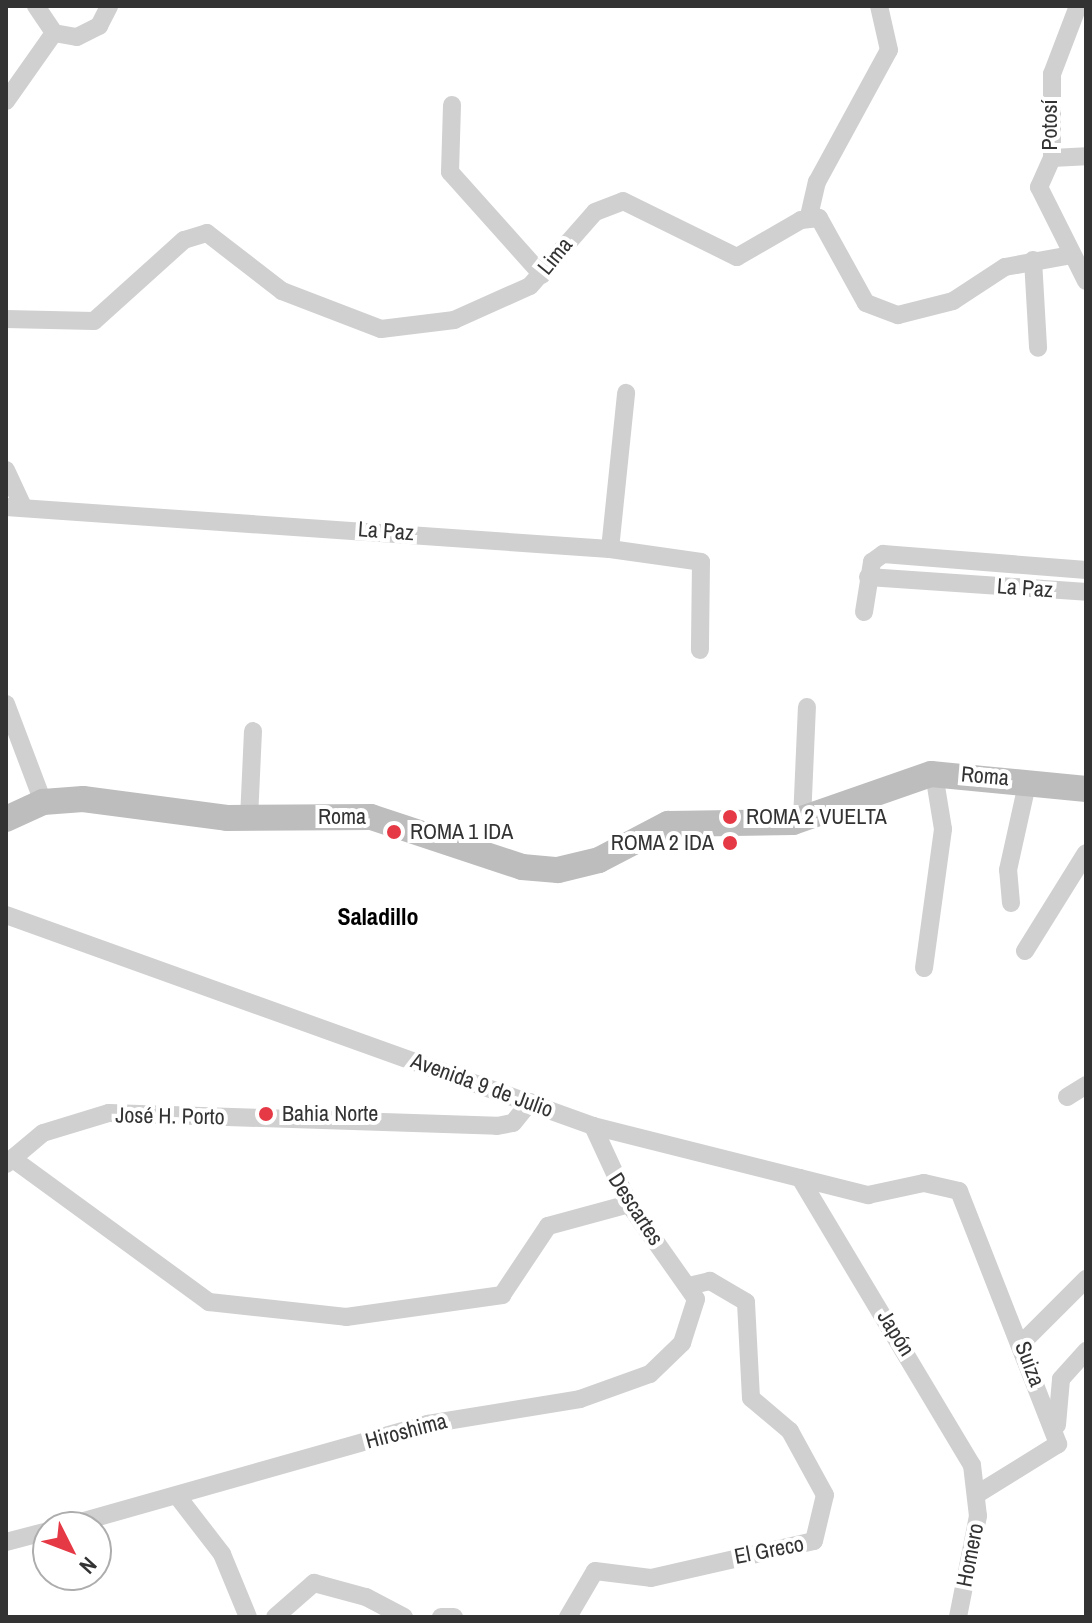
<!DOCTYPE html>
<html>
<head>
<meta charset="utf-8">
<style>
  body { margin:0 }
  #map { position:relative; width:1092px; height:1623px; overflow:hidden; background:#fff; font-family:"Archivo Narrow",sans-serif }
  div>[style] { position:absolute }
  .minor>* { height:18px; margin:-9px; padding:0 9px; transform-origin:9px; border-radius:9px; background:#d0d0d0 }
  .secondary>* { height:26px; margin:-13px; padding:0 13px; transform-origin:13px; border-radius:13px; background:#bdbdbd }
  .dots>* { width:22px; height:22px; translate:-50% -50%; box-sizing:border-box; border:4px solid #fff; border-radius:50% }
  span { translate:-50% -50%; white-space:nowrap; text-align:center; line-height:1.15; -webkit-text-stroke:8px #fff; paint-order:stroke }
  .street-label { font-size:22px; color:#333 }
  .poi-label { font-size:22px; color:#333 }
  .left { translate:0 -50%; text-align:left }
  .right { translate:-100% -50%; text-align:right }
  .neighbourhood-label { font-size:24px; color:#000; font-weight:700 }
  .frame { position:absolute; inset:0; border:8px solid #333; pointer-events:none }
  .north { position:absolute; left:32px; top:1511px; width:80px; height:80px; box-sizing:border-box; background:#fff; border:2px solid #adadad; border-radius:50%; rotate:132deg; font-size:22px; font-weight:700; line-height:32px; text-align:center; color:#333 }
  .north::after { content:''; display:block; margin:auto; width:28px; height:36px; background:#e63946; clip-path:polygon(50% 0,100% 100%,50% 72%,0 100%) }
</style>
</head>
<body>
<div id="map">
  <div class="minor">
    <i style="left:36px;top:6px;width:32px;rotate:56deg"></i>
    <i style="left:54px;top:33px;width:23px;rotate:10deg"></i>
    <i style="left:77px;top:37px;width:25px;rotate:-27deg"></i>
    <i style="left:99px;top:26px;width:22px;rotate:-63deg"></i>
    <i style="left:1078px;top:6px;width:73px;rotate:110.9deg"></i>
    <i style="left:1052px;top:74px;width:84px;rotate:90deg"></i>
    <i style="left:1052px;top:158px;width:32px;rotate:114deg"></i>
    <i style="left:1039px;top:187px;width:105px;rotate:63.4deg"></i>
    <i style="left:6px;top:101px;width:83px;rotate:-54.8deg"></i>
    <i style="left:452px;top:105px;width:67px;rotate:91.7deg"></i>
    <i style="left:450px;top:172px;width:138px;rotate:48.2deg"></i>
    <i style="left:1052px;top:158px;width:34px;rotate:-3deg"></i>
    <i style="left:809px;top:216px;width:35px;rotate:-77deg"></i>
    <i style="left:817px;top:182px;width:150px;rotate:-61.4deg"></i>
    <i style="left:889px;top:50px;width:45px;rotate:-102.8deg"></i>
    <i style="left:1033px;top:260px;width:88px;rotate:86.7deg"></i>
    <i style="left:6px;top:319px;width:88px;rotate:1.3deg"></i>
    <i style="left:94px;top:321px;width:121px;rotate:-42deg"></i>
    <i style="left:184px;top:240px;width:24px;rotate:-17deg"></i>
    <i style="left:207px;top:233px;width:95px;rotate:37.7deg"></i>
    <i style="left:282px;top:291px;width:106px;rotate:21deg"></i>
    <i style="left:381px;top:329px;width:74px;rotate:-7deg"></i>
    <i style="left:454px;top:320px;width:83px;rotate:-24.1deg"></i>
    <i style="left:530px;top:286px;width:98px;rotate:-48.7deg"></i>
    <i style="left:595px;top:212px;width:30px;rotate:-21deg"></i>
    <i style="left:623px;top:201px;width:127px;rotate:26.2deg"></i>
    <i style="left:737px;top:257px;width:74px;rotate:-30deg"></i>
    <i style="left:801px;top:220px;width:18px;rotate:-6deg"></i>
    <i style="left:819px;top:218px;width:97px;rotate:61.1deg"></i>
    <i style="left:866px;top:303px;width:34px;rotate:21deg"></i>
    <i style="left:898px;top:315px;width:57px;rotate:-14.3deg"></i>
    <i style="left:953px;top:301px;width:62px;rotate:-33.2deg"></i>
    <i style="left:1005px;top:267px;width:67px;rotate:-10.3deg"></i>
    <i style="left:6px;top:470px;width:38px;rotate:65deg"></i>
    <i style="left:6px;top:507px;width:605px;rotate:3.98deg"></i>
    <i style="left:610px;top:549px;width:157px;rotate:-84.1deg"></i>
    <i style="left:610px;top:549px;width:92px;rotate:8.1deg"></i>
    <i style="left:701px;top:562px;width:88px;rotate:90.7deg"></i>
    <i style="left:868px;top:577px;width:219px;rotate:3.9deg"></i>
    <i style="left:864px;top:612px;width:51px;rotate:-80.9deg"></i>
    <i style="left:872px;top:562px;width:14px;rotate:-36deg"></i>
    <i style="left:883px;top:554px;width:204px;rotate:4.5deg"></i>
    <i style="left:6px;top:704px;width:105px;rotate:69.3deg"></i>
    <i style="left:249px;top:819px;width:88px;rotate:-87.4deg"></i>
    <i style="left:802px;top:820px;width:113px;rotate:-87.5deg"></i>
    <i style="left:1011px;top:903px;width:33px;rotate:-95deg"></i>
    <i style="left:1008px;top:870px;width:92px;rotate:-77.5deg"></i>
    <i style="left:6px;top:915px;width:624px;rotate:19.77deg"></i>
    <i style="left:593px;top:1126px;width:284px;rotate:14.1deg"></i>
    <i style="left:868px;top:1195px;width:57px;rotate:-12.1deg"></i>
    <i style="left:924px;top:1183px;width:36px;rotate:13deg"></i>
    <i style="left:959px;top:1191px;width:272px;rotate:68.6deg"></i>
    <i style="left:1058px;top:1444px;width:93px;rotate:148.2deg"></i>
    <i style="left:1025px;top:951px;width:115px;rotate:-58.1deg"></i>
    <i style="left:924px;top:968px;width:140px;rotate:-82.2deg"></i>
    <i style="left:943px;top:829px;width:56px;rotate:-99.3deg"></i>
    <i style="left:1067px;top:1097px;width:22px;rotate:-32deg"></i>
    <i style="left:13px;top:1159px;width:243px;rotate:36.1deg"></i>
    <i style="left:209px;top:1302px;width:138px;rotate:6.2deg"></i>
    <i style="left:346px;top:1317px;width:158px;rotate:-8deg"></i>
    <i style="left:502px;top:1295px;width:83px;rotate:-56.3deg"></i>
    <i style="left:548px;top:1226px;width:84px;rotate:-15.2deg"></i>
    <i style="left:6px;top:1164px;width:48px;rotate:-40deg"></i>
    <i style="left:43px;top:1133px;width:69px;rotate:-16.9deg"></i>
    <i style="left:109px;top:1113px;width:388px;rotate:1.9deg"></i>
    <i style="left:497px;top:1126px;width:16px;rotate:-11deg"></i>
    <i style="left:513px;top:1123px;width:27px;rotate:-51deg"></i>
    <i style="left:800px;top:1178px;width:335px;rotate:59.1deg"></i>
    <i style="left:972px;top:1465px;width:51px;rotate:83.3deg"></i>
    <i style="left:978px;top:1516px;width:103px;rotate:101.2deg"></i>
    <i style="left:1022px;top:1343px;width:91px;rotate:-45deg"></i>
    <i style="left:1057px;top:1425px;width:46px;rotate:-85deg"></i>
    <i style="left:1061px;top:1379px;width:38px;rotate:-48deg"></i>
    <i style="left:178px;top:1497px;width:72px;rotate:52.3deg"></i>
    <i style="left:222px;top:1554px;width:68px;rotate:67.6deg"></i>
    <i style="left:63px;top:1527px;width:379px;rotate:-15.8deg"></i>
    <i style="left:428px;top:1424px;width:154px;rotate:-9.3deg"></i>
    <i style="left:580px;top:1399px;width:74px;rotate:-19.7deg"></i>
    <i style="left:650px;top:1374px;width:45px;rotate:-44.1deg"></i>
    <i style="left:682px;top:1343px;width:46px;rotate:-72.3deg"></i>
    <i style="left:696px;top:1299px;width:116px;rotate:-125.2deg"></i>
    <i style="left:629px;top:1204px;width:86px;rotate:-114.8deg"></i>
    <i style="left:6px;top:1542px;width:43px;rotate:-14.7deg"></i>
    <i style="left:275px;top:1617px;width:52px;rotate:-41.1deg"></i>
    <i style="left:314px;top:1583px;width:54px;rotate:15.1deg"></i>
    <i style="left:366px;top:1597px;width:43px;rotate:27.8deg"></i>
    <i style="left:441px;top:1617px;width:13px"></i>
    <i style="left:568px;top:1617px;width:53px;rotate:-59.6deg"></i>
    <i style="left:595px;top:1571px;width:56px;rotate:7.1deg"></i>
    <i style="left:651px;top:1578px;width:167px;rotate:-12.8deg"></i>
    <i style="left:814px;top:1541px;width:47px;rotate:-76.6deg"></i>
    <i style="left:825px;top:1495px;width:73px;rotate:-118.7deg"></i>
    <i style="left:790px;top:1431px;width:51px;rotate:-139.8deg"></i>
    <i style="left:751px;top:1398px;width:96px;rotate:-93deg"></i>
    <i style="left:746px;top:1302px;width:42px;rotate:-149.7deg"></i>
    <i style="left:710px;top:1281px;width:22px;rotate:167deg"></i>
  </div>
  <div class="secondary">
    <i style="left:6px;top:819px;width:41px;rotate:-24.7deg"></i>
    <i style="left:43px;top:802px;width:40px;rotate:-4.3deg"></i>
    <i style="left:83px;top:799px;width:145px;rotate:7.5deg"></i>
    <i style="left:227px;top:818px;width:144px;rotate:-0.4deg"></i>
    <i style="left:371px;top:817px;width:159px;rotate:18.3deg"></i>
    <i style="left:522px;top:867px;width:36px;rotate:5deg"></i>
    <i style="left:558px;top:870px;width:42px;rotate:-13.7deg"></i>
    <i style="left:599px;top:860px;width:78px;rotate:-27.6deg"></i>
    <i style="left:668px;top:824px;width:125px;rotate:-0.9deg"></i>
    <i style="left:793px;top:822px;width:146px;rotate:-19.2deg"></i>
    <i style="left:931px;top:774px;width:156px;rotate:5.5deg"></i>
  </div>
  <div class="dots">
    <i style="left:730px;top:817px;background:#e63946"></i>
    <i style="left:394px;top:832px;background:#e63946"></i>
    <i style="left:730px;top:843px;background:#e63946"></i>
    <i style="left:266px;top:1114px;background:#e63946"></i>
  </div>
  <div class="street-label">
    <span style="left:1050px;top:125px;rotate:-90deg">Potosí</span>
    <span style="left:555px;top:256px;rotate:-51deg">Lima</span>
    <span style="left:386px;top:531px;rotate:4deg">La Paz</span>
    <span style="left:1025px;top:588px;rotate:4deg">La Paz</span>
    <span style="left:985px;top:776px;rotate:5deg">Roma</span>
    <span style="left:342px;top:817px">Roma</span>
    <span style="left:482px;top:1085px;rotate:20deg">Avenida 9 de Julio</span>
    <span style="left:170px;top:1116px;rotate:1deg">José H. Porto</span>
    <span style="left:636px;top:1209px;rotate:57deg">Descartes</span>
    <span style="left:896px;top:1333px;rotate:58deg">Japón</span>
    <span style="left:1030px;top:1364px;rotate:69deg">Suiza</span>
    <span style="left:406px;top:1431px;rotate:-15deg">Hiroshima</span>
    <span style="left:769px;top:1550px;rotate:-11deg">El Greco</span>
    <span style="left:970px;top:1555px;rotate:-79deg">Homero</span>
  </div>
  <div class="poi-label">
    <span class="left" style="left:746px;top:817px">ROMA 2 VUELTA</span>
    <span class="left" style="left:410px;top:832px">ROMA 1 IDA</span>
    <span class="right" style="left:714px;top:843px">ROMA 2 IDA</span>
    <span class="left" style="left:282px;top:1114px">Bahia Norte</span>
  </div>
  <div class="neighbourhood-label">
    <span style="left:378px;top:917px">Saladillo</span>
  </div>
  <div class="frame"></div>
  <div class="north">N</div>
</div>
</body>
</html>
